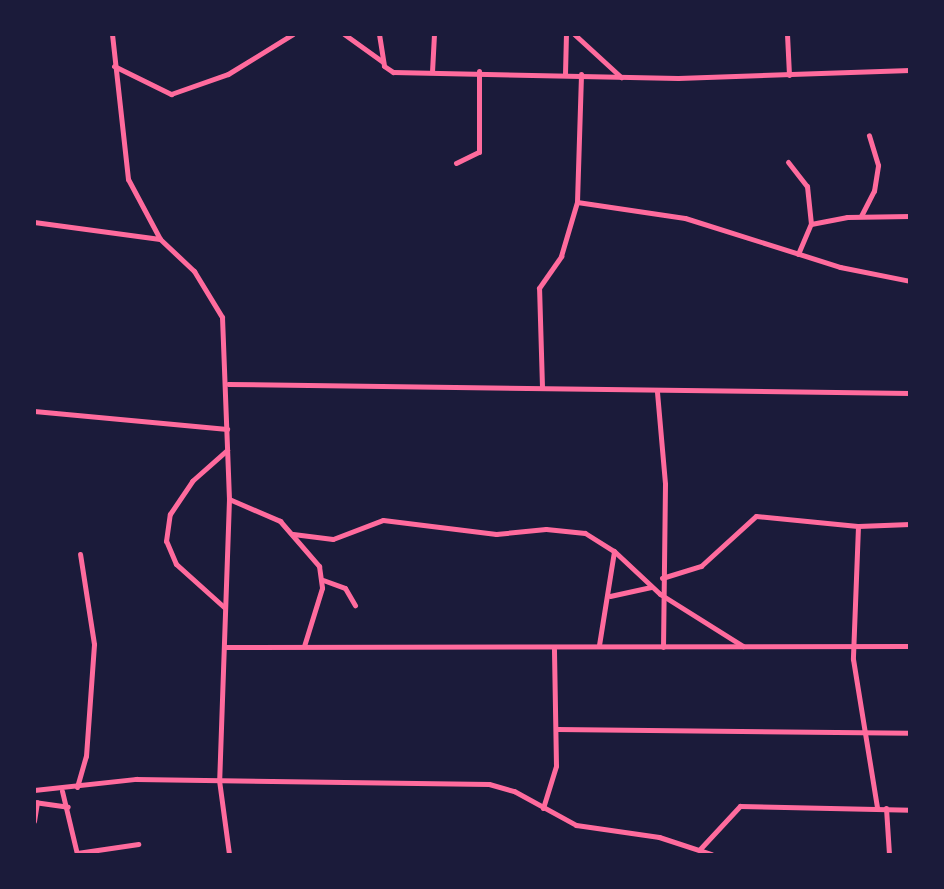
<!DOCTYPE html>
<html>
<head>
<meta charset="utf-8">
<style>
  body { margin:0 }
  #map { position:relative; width:944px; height:889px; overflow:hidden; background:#1b1b3a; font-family:Signika,sans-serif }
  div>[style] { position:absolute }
  .minor>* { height:5px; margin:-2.5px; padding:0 2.5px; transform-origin:2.5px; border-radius:2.5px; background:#ff6b9d }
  span { translate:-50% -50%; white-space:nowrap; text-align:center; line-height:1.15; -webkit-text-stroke:5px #1b1b3a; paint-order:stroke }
  .frame { position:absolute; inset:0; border:36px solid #1b1b3a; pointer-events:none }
</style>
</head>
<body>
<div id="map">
  <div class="minor">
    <i style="left:112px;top:34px;width:146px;rotate:83.7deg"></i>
    <i style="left:128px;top:179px;width:68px;rotate:61.9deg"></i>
    <i style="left:160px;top:239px;width:47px;rotate:43.3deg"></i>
    <i style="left:194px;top:271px;width:54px;rotate:58.7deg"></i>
    <i style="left:222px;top:317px;width:182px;rotate:87.8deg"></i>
    <i style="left:229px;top:499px;width:281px;rotate:92deg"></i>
    <i style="left:219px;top:780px;width:75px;rotate:82.3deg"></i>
    <i style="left:344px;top:34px;width:48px;rotate:35.7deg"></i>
    <i style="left:379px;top:34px;width:32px;rotate:81deg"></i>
    <i style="left:384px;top:66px;width:11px;rotate:34deg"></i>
    <i style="left:393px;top:72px;width:285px;rotate:1.2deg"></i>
    <i style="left:678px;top:78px;width:232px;rotate:-2deg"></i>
    <i style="left:574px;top:34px;width:64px;rotate:42.5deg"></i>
    <i style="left:787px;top:34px;width:41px;rotate:87.2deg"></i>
    <i style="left:114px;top:66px;width:64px;rotate:26.2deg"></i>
    <i style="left:171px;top:94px;width:60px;rotate:-19.3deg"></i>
    <i style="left:228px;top:74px;width:76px;rotate:-31.6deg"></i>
    <i style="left:432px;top:72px;width:38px;rotate:-87deg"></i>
    <i style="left:565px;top:74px;width:40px;rotate:-88.6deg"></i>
    <i style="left:788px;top:162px;width:31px;rotate:52deg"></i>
    <i style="left:807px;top:186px;width:38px;rotate:84deg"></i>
    <i style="left:456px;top:163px;width:25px;rotate:-26deg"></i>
    <i style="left:479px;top:152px;width:81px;rotate:-90deg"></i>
    <i style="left:577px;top:202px;width:109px;rotate:8.4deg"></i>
    <i style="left:685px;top:218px;width:163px;rotate:17.5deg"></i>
    <i style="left:840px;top:267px;width:71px;rotate:11.3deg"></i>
    <i style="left:861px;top:216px;width:28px;rotate:-63deg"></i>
    <i style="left:874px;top:191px;width:26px;rotate:-81deg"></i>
    <i style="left:878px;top:165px;width:31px;rotate:-107deg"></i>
    <i style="left:34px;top:222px;width:127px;rotate:7.7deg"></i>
    <i style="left:798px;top:254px;width:33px;rotate:-67deg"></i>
    <i style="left:811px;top:224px;width:37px;rotate:-11deg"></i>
    <i style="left:847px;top:217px;width:63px;rotate:-0.9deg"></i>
    <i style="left:228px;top:384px;width:682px;rotate:0.76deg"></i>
    <i style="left:542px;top:387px;width:99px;rotate:-91.7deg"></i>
    <i style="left:539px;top:288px;width:39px;rotate:-55deg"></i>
    <i style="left:561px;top:256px;width:56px;rotate:-73.5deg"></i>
    <i style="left:577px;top:202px;width:128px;rotate:-88.2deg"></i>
    <i style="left:657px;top:392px;width:92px;rotate:85deg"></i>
    <i style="left:665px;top:484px;width:163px;rotate:90.7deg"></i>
    <i style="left:34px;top:411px;width:194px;rotate:5.3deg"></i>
    <i style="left:229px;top:499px;width:56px;rotate:23.3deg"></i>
    <i style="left:280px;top:521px;width:60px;rotate:49.1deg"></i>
    <i style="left:319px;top:566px;width:22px;rotate:82deg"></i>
    <i style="left:322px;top:588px;width:61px;rotate:107.2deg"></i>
    <i style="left:858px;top:526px;width:133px;rotate:92.2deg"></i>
    <i style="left:853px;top:659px;width:151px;rotate:80.8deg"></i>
    <i style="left:293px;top:534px;width:40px;rotate:7.1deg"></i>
    <i style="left:333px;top:539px;width:53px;rotate:-20.8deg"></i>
    <i style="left:383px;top:520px;width:114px;rotate:7.1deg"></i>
    <i style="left:496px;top:534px;width:50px;rotate:-5.7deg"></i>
    <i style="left:546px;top:529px;width:39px;rotate:6deg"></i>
    <i style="left:585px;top:533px;width:34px;rotate:32deg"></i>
    <i style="left:614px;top:551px;width:63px;rotate:43.1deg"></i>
    <i style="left:660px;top:594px;width:98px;rotate:32.1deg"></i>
    <i style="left:662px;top:578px;width:41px;rotate:-17.1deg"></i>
    <i style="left:701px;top:566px;width:74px;rotate:-42.3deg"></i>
    <i style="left:756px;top:516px;width:102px;rotate:5.6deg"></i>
    <i style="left:858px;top:526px;width:52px;rotate:-2.2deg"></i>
    <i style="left:323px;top:580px;width:23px;rotate:20deg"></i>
    <i style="left:345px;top:588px;width:20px;rotate:60deg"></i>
    <i style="left:610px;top:596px;width:42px;rotate:-12.4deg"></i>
    <i style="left:225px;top:608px;width:66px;rotate:-138.1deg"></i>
    <i style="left:176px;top:564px;width:25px;rotate:-113deg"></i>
    <i style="left:166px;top:541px;width:27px;rotate:-82deg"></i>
    <i style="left:170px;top:514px;width:40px;rotate:-56deg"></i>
    <i style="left:192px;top:481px;width:47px;rotate:-41.5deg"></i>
    <i style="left:599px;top:645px;width:95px;rotate:-80.9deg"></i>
    <i style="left:226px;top:647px;width:684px;rotate:-0.08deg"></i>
    <i style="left:557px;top:729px;width:353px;rotate:0.6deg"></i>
    <i style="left:77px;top:787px;width:32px;rotate:-74deg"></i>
    <i style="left:86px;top:756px;width:112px;rotate:-85.9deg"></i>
    <i style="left:94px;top:644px;width:91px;rotate:-98.8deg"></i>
    <i style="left:34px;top:790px;width:103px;rotate:-6.2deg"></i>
    <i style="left:136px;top:779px;width:353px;rotate:0.8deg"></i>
    <i style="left:489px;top:784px;width:26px;rotate:16deg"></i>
    <i style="left:514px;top:791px;width:71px;rotate:28.7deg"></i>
    <i style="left:576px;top:825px;width:84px;rotate:8.2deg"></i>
    <i style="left:659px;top:837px;width:55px;rotate:18.1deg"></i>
    <i style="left:62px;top:791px;width:65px;rotate:76.6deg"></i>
    <i style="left:34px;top:802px;width:34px;rotate:8deg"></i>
    <i style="left:543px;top:808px;width:44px;rotate:-72.8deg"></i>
    <i style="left:556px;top:766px;width:119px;rotate:-91deg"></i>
    <i style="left:886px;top:808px;width:46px;rotate:86.3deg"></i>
    <i style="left:34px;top:821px;width:19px;rotate:-81deg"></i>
    <i style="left:700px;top:849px;width:59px;rotate:-47.1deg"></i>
    <i style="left:740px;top:806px;width:170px;rotate:1.3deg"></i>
    <i style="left:77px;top:853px;width:62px;rotate:-8.4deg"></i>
  </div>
  <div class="frame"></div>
</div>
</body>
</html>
